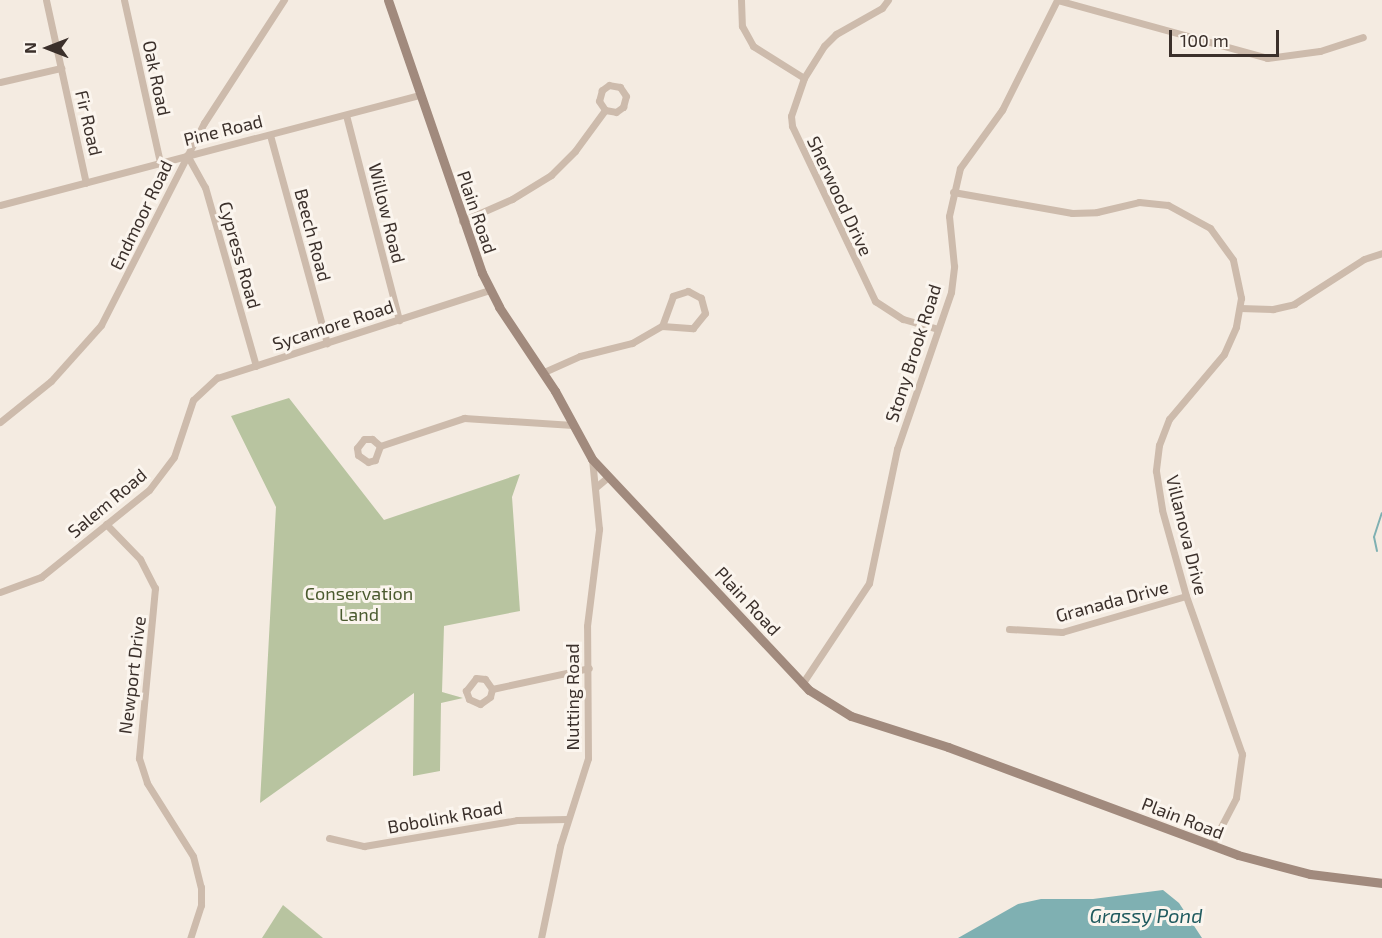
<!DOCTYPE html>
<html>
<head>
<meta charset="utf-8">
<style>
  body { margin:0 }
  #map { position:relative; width:1382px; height:938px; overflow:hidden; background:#f4ebe1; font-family:"Exo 2",sans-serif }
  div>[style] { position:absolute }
  .green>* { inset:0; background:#b8c4a0 }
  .water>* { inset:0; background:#7fb0b2 }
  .stream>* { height:2px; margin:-1px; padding:0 1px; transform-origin:1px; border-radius:1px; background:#7fb0b2 }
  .minor>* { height:7px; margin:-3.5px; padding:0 3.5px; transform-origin:3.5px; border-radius:3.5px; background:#cdbbac }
  .secondary>* { height:9px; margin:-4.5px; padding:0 4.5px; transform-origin:4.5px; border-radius:4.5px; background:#a18a7d }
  span { translate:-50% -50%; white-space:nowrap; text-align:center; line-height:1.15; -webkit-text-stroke:6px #fbf5ee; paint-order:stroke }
  .street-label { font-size:18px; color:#3b302b }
  .park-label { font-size:18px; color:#4a5a2e }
  .water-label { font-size:20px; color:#1f5a5e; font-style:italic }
  .north { position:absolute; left:18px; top:18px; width:60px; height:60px; -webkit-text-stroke:4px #fbf5ee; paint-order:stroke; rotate:270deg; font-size:16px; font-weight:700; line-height:24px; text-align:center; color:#3b302b }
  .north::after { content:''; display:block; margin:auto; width:21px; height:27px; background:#3b302b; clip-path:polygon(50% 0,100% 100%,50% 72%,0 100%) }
  .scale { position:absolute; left:1169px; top:30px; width:110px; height:27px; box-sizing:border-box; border:3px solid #3b302b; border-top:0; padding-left:8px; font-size:18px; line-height:21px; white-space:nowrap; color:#3b302b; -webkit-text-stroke:4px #fbf5ee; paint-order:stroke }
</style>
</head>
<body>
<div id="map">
  <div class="green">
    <i style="clip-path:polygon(289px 398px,384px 520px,520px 474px,512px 497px,520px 611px,444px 626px,442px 692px,463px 698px,441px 703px,440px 771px,413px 776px,414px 693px,260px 803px,276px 507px,231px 416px)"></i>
    <i style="clip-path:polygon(283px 905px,323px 938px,262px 938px)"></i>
  </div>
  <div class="water">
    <i style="clip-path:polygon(1163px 890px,1179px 903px,1202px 938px,958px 938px,1018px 904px,1041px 899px,1093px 899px)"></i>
  </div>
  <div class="stream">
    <i style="left:1377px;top:551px;width:14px;rotate:-102deg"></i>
    <i style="left:1374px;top:537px;width:25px;rotate:-72deg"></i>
  </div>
  <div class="minor">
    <i style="left:46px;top:0;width:187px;rotate:77.7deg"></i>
    <i style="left:124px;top:0;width:166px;rotate:77.5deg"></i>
    <i style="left:741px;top:0;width:26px;rotate:88deg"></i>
    <i style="left:742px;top:26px;width:23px;rotate:61deg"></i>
    <i style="left:753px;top:46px;width:60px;rotate:32.1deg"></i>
    <i style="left:888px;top:0;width:10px;rotate:127deg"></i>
    <i style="left:882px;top:8px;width:53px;rotate:150.5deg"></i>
    <i style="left:836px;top:34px;width:17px;rotate:135deg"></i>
    <i style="left:824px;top:46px;width:38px;rotate:122deg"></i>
    <i style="left:804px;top:78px;width:40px;rotate:108.9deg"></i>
    <i style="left:791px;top:116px;width:10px;rotate:84deg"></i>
    <i style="left:792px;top:126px;width:194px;rotate:64.6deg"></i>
    <i style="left:875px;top:301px;width:33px;rotate:33deg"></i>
    <i style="left:903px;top:319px;width:36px;rotate:16deg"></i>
    <i style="left:0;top:82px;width:63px;rotate:-12.9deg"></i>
    <i style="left:346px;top:115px;width:212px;rotate:75.5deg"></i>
    <i style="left:270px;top:135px;width:216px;rotate:74.7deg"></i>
    <i style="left:187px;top:155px;width:37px;rotate:61deg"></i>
    <i style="left:205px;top:187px;width:186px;rotate:74.1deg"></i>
    <i style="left:953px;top:192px;width:121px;rotate:10deg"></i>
    <i style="left:1072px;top:213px;width:25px;rotate:-2deg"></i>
    <i style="left:1097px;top:212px;width:43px;rotate:-13.4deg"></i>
    <i style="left:1139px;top:202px;width:29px;rotate:6deg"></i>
    <i style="left:1168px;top:205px;width:48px;rotate:28.7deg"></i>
    <i style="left:1210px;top:228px;width:39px;rotate:54deg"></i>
    <i style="left:1233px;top:260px;width:39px;rotate:78deg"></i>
    <i style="left:1241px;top:298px;width:29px;rotate:100deg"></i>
    <i style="left:1236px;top:327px;width:30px;rotate:114deg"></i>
    <i style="left:1224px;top:354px;width:85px;rotate:130.2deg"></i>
    <i style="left:1169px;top:419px;width:28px;rotate:111deg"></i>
    <i style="left:1159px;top:445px;width:26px;rotate:97deg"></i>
    <i style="left:1156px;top:471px;width:39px;rotate:81deg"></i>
    <i style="left:1162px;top:510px;width:89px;rotate:74.4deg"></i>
    <i style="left:1186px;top:596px;width:168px;rotate:70.5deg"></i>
    <i style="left:1242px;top:754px;width:44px;rotate:97.8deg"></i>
    <i style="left:1236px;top:798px;width:54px;rotate:117.5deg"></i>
    <i style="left:0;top:205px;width:433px;rotate:-14.7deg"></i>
    <i style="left:462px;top:221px;width:55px;rotate:-23.7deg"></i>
    <i style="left:512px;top:199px;width:46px;rotate:-31.6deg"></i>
    <i style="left:551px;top:175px;width:34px;rotate:-45deg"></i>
    <i style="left:575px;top:151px;width:51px;rotate:-53.8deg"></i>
    <i style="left:605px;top:110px;width:11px;rotate:10deg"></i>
    <i style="left:616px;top:112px;width:9px;rotate:-36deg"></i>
    <i style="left:623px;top:107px;width:11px;rotate:-75deg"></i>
    <i style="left:626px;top:96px;width:11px;rotate:-124deg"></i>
    <i style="left:620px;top:87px;width:11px;rotate:-170deg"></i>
    <i style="left:609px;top:85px;width:9px;rotate:144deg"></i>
    <i style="left:602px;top:90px;width:11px;rotate:105deg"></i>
    <i style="left:599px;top:101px;width:11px;rotate:56deg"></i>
    <i style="left:1240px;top:308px;width:33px;rotate:2deg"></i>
    <i style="left:1273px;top:309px;width:22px;rotate:-13deg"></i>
    <i style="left:1294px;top:304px;width:83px;rotate:-32.7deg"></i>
    <i style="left:1364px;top:259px;width:19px;rotate:-18deg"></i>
    <i style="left:544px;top:372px;width:39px;rotate:-24deg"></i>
    <i style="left:580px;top:356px;width:54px;rotate:-14deg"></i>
    <i style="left:632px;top:343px;width:34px;rotate:-30deg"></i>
    <i style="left:662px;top:326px;width:31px;rotate:4deg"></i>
    <i style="left:693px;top:328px;width:19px;rotate:-51deg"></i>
    <i style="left:705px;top:313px;width:16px;rotate:-105deg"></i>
    <i style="left:701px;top:298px;width:15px;rotate:-152deg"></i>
    <i style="left:688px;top:291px;width:16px;rotate:162deg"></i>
    <i style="left:673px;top:296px;width:32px;rotate:110deg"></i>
    <i style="left:0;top:422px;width:65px;rotate:-38.8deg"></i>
    <i style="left:51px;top:381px;width:75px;rotate:-48.2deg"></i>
    <i style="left:101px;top:325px;width:227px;rotate:-63deg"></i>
    <i style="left:204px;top:123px;width:147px;rotate:-57deg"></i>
    <i style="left:380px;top:446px;width:15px;rotate:110deg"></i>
    <i style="left:375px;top:460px;width:7px;rotate:164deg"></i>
    <i style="left:368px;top:462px;width:12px;rotate:-145deg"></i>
    <i style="left:358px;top:455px;width:7px;rotate:-98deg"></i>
    <i style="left:357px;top:448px;width:11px;rotate:-52deg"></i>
    <i style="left:364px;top:439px;width:8px"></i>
    <i style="left:372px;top:439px;width:11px;rotate:41deg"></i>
    <i style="left:380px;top:446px;width:89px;rotate:-18.4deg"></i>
    <i style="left:464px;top:418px;width:109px;rotate:3.7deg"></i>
    <i style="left:596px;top:487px;width:16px;rotate:-40deg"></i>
    <i style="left:106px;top:524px;width:49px;rotate:45.8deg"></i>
    <i style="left:140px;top:559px;width:33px;rotate:63deg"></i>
    <i style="left:155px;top:588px;width:171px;rotate:95.4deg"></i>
    <i style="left:139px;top:758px;width:26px;rotate:72deg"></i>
    <i style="left:147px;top:783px;width:86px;rotate:57.8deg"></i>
    <i style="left:193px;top:856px;width:32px;rotate:76deg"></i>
    <i style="left:201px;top:887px;width:18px;rotate:90deg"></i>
    <i style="left:201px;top:905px;width:35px;rotate:108deg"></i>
    <i style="left:0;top:592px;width:44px;rotate:-20.1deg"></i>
    <i style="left:41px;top:577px;width:139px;rotate:-38.9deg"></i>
    <i style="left:149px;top:490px;width:41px;rotate:-52.9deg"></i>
    <i style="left:174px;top:457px;width:60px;rotate:-71.6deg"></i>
    <i style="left:193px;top:400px;width:33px;rotate:-43deg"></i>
    <i style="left:217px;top:378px;width:286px;rotate:-17.9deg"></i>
    <i style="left:1009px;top:629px;width:53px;rotate:3.2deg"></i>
    <i style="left:1062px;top:632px;width:129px;rotate:-16.2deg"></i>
    <i style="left:802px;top:684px;width:121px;rotate:-56.4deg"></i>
    <i style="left:869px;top:583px;width:137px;rotate:-78.2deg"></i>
    <i style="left:897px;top:449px;width:166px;rotate:-71deg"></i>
    <i style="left:951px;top:292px;width:26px;rotate:-83deg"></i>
    <i style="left:954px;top:266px;width:50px;rotate:-95.7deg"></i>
    <i style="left:949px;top:216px;width:49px;rotate:-77.1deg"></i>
    <i style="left:960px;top:168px;width:72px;rotate:-54.1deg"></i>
    <i style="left:1002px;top:110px;width:123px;rotate:-63.4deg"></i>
    <i style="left:1057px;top:0;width:218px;rotate:15.4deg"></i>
    <i style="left:1267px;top:58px;width:53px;rotate:-7.5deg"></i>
    <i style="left:1320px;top:51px;width:45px;rotate:-18deg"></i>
    <i style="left:492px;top:689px;width:8px;rotate:104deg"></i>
    <i style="left:490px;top:697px;width:12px;rotate:145deg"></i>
    <i style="left:480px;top:704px;width:12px;rotate:-156deg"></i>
    <i style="left:469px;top:699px;width:9px;rotate:-111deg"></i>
    <i style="left:466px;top:691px;width:16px;rotate:-52deg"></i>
    <i style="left:476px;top:678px;width:9px;rotate:6deg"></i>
    <i style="left:485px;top:679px;width:12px;rotate:55deg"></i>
    <i style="left:492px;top:689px;width:99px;rotate:-12.2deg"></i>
    <i style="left:329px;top:838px;width:36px;rotate:13deg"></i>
    <i style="left:364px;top:846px;width:155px;rotate:-9.6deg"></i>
    <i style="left:517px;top:820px;width:50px;rotate:-1.1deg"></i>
    <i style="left:541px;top:938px;width:94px;rotate:-78.3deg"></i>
    <i style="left:560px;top:846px;width:92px;rotate:-72.3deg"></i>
    <i style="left:588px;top:758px;width:132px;rotate:-90.4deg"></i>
    <i style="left:587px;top:626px;width:98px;rotate:-82.9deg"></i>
    <i style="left:599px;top:529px;width:70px;rotate:-95.7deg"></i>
  </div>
  <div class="secondary">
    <i style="left:388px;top:0;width:289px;rotate:71deg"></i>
    <i style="left:482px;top:273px;width:38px;rotate:63deg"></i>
    <i style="left:499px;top:307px;width:101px;rotate:56.3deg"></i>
    <i style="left:555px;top:391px;width:77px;rotate:61.4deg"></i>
    <i style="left:592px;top:459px;width:317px;rotate:46.8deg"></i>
    <i style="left:809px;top:690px;width:49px;rotate:31.8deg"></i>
    <i style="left:851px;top:716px;width:102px;rotate:17.7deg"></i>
    <i style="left:948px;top:747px;width:309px;rotate:20.4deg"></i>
    <i style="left:1238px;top:855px;width:74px;rotate:14.8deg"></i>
    <i style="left:1310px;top:874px;width:73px;rotate:7.1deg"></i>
  </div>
  <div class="street-label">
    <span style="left:157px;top:78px;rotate:78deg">Oak Road</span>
    <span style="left:89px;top:123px;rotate:77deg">Fir Road</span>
    <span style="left:223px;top:130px;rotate:-14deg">Pine Road</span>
    <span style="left:840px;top:196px;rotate:65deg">Sherwood Drive</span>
    <span style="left:477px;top:212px;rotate:71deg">Plain Road</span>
    <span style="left:387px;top:213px;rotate:76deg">Willow Road</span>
    <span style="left:141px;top:215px;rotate:-64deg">Endmoor Road</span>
    <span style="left:313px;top:235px;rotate:75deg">Beech Road</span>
    <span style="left:240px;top:255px;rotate:74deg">Cypress Road</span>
    <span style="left:333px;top:325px;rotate:-18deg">Sycamore Road</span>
    <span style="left:913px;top:353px;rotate:-72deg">Stony Brook Road</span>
    <span style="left:107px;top:503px;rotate:-40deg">Salem Road</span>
    <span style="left:1187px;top:535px;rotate:76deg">Villanova Drive</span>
    <span style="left:748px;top:601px;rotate:47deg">Plain Road</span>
    <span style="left:1112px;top:601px;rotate:-15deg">Granada Drive</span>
    <span style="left:132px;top:675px;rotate:-83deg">Newport Drive</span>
    <span style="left:572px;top:697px;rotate:-90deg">Nutting Road</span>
    <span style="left:445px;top:817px;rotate:-10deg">Bobolink Road</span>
    <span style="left:1183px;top:818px;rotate:21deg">Plain Road</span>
  </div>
  <div class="park-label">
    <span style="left:359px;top:604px">Conservation<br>Land</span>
  </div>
  <div class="water-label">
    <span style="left:1146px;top:915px">Grassy Pond</span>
  </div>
  <div class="north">N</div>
  <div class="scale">100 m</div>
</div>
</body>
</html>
